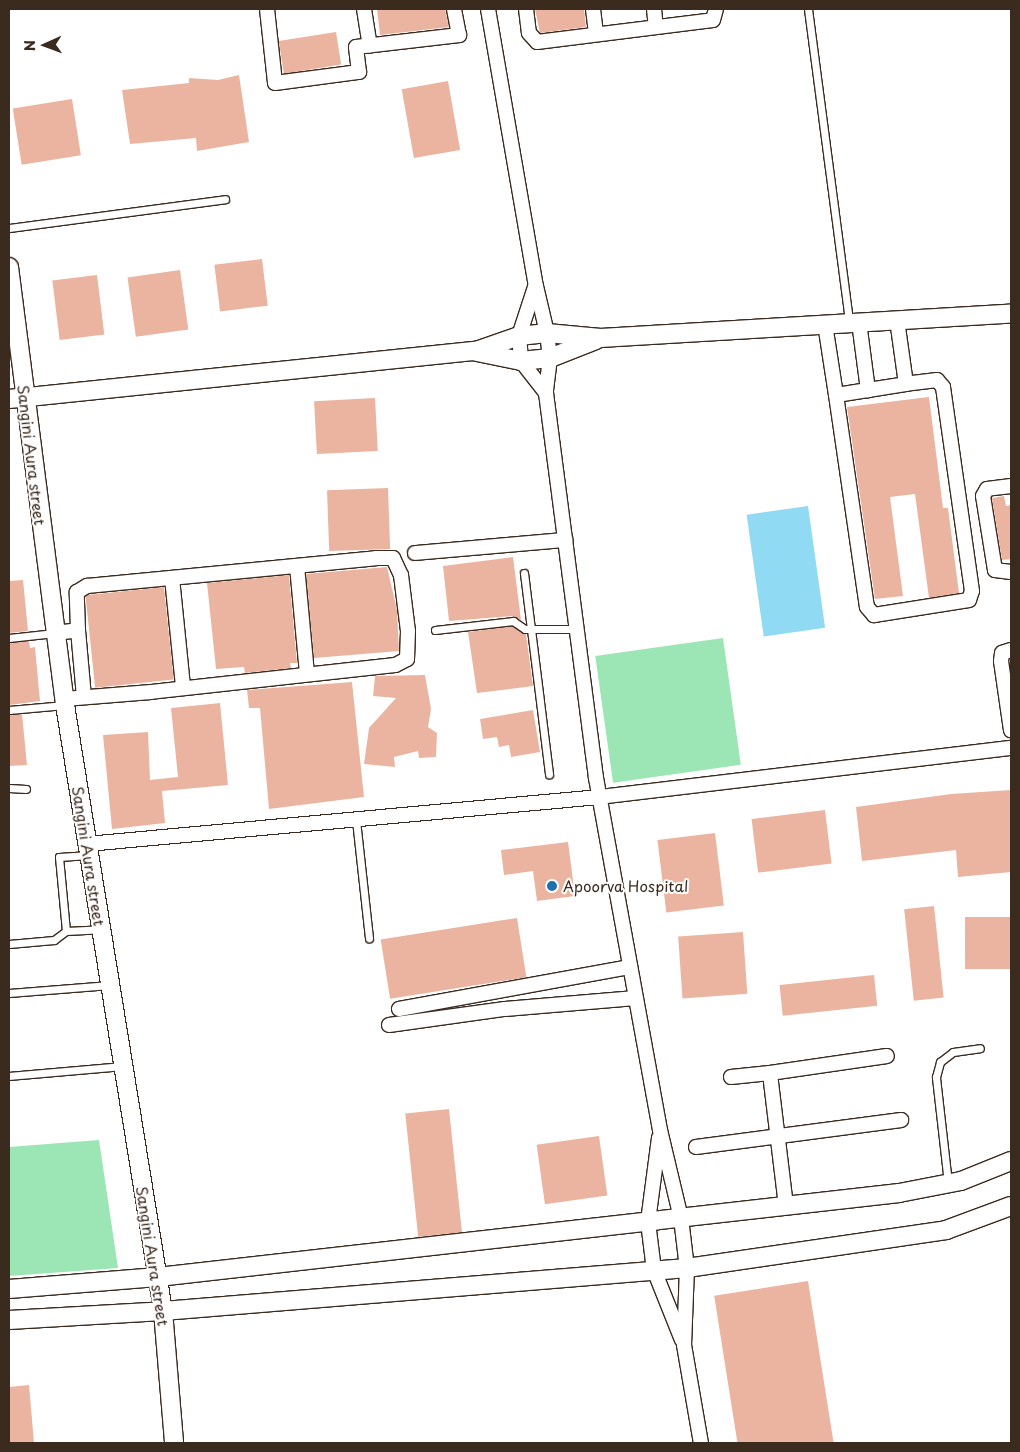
<!DOCTYPE html>
<html>
<head>
<meta charset="utf-8">
<style>
  body { margin:0 }
  #map { position:relative; width:1020px; height:1452px; overflow:hidden; background:#fff; font-family:"Playpen Sans",sans-serif }
  div>[style] { position:absolute }
  .green>* { inset:0; background:#9ce5b4; transform-origin:0 0 }
  .water>* { inset:0; background:#91daf3; transform-origin:0 0 }
  .building>* { inset:0; background:#ebb4a0; transform-origin:0 0 }
  .roads { filter:drop-shadow(1px 0 #3b2a1e) drop-shadow(-1px 0 #3b2a1e) drop-shadow(0 1px #3b2a1e) drop-shadow(0 -1px #3b2a1e) }
  .service>* { height:7px; margin:-3.5px; padding:0 3.5px; transform-origin:3.5px; border-radius:3.5px; background:#fff }
  .minor>* { height:14px; margin:-7px; padding:0 7px; transform-origin:7px; border-radius:7px; background:#fff }
  .tertiary>* { height:18px; margin:-9px; padding:0 9px; transform-origin:9px; border-radius:9px; background:#fff }
  .dots>* { width:14px; height:14px; translate:-50% -50%; box-sizing:border-box; border:2px solid #fff; border-radius:50% }
  span { translate:-50% -50%; white-space:nowrap; text-align:center; line-height:1.15; -webkit-text-stroke:4px #fff; paint-order:stroke }
  .street-label { font-size:15px; color:#3b2a1e }
  .poi-label { font-size:15px; color:#3b2a1e }
  .left { translate:0 -50%; text-align:left }
  .frame { position:absolute; inset:0; border:10px solid #3b2a1e; pointer-events:none }
  .north { position:absolute; left:20px; top:20px; width:50px; height:50px; -webkit-text-stroke:4px #fff; paint-order:stroke; rotate:268deg; font-size:14px; font-weight:700; line-height:20px; text-align:center; color:#3b2a1e }
  .north::after { content:''; display:block; margin:auto; width:18px; height:22px; background:#3b2a1e; clip-path:polygon(50% 0,100% 100%,50% 72%,0 100%) }
</style>
</head>
<body>
<div id="map">
  <div class="green">
    <i style="left:723px;top:638px;width:128px;height:129px;rotate:82deg"></i>
    <i style="clip-path:polygon(99px 1140px,118px 1268px,9px 1276px,9px 1147px)"></i>
  </div>
  <div class="water">
    <i style="left:808px;top:506px;width:123px;height:62px;rotate:82deg"></i>
  </div>
  <div class="building">
    <i style="clip-path:polygon(377px 9px,445px 9px,449px 27px,380px 35px)"></i>
    <i style="clip-path:polygon(535px 9px,584px 9px,586px 27px,540px 33px)"></i>
    <i style="left:336px;top:32px;width:33px;height:58px;rotate:81deg"></i>
    <i style="clip-path:polygon(239px 75px,249px 142px,197px 151px,196px 138px,130px 144px,122px 90px,189px 83px,189px 78px,218px 80px)"></i>
    <i style="left:448px;top:81px;width:70px;height:47px;rotate:80deg"></i>
    <i style="left:72px;top:99px;width:57px;height:60px;rotate:81deg"></i>
    <i style="left:262px;top:259px;width:47px;height:48px;rotate:83deg"></i>
    <i style="left:180px;top:270px;width:60px;height:53px;rotate:82deg"></i>
    <i style="left:97px;top:275px;width:60px;height:45px;rotate:83deg"></i>
    <i style="clip-path:polygon(929px 397px,943px 508px,948px 508px,959px 593px,929px 598px,915px 494px,890px 497px,903px 596px,875px 599px,847px 407px)"></i>
    <i style="left:375px;top:398px;width:53px;height:61px;rotate:87deg"></i>
    <i style="left:388px;top:488px;width:61px;height:61px;rotate:88deg"></i>
    <i style="clip-path:polygon(1004px 496px,1006px 506px,1011px 505px,1011px 559px,1002px 560px,992px 498px)"></i>
    <i style="clip-path:polygon(513px 557px,521px 620px,512px 616px,449px 621px,443px 566px)"></i>
    <i style="clip-path:polygon(387px 567px,397px 610px,399px 651px,314px 658px,306px 574px)"></i>
    <i style="clip-path:polygon(289px 575px,297px 663px,290px 663px,291px 668px,245px 673px,244px 667px,216px 669px,207px 583px)"></i>
    <i style="clip-path:polygon(23px 580px,28px 631px,9px 633px,9px 581px)"></i>
    <i style="left:164px;top:587px;width:93px;height:79px;rotate:84deg"></i>
    <i style="clip-path:polygon(512px 626px,526px 634px,533px 686px,477px 693px,468px 632px)"></i>
    <i style="clip-path:polygon(29px 641px,30px 648px,35px 647px,40px 701px,9px 705px,9px 643px)"></i>
    <i style="clip-path:polygon(425px 675px,431px 709px,428px 727px,437px 733px,436px 757px,419px 758px,418px 751px,394px 757px,395px 767px,364px 764px,369px 728px,396px 698px,373px 696px,375px 676px)"></i>
    <i style="clip-path:polygon(352px 682px,364px 797px,269px 809px,260px 708px,249px 708px,247px 690px)"></i>
    <i style="clip-path:polygon(220px 703px,228px 785px,162px 791px,165px 823px,112px 829px,103px 735px,148px 732px,150px 780px,178px 777px,171px 708px)"></i>
    <i style="clip-path:polygon(533px 710px,540px 752px,511px 757px,509px 745px,499px 747px,497px 737px,483px 739px,480px 719px)"></i>
    <i style="clip-path:polygon(22px 714px,27px 765px,9px 766px,9px 715px)"></i>
    <i style="clip-path:polygon(1011px 790px,1011px 872px,958px 877px,956px 850px,862px 861px,856px 807px,951px 794px)"></i>
    <i style="left:825px;top:810px;width:54px;height:74px;rotate:83deg"></i>
    <i style="left:715px;top:833px;width:73px;height:58px;rotate:83deg"></i>
    <i style="clip-path:polygon(568px 842px,575px 896px,537px 901px,533px 871px,504px 875px,501px 850px)"></i>
    <i style="left:934px;top:906px;width:92px;height:30px;rotate:84deg"></i>
    <i style="left:1011px;top:917px;width:52px;height:46px;rotate:90deg"></i>
    <i style="left:517px;top:918px;width:60px;height:138px;rotate:81deg"></i>
    <i style="left:743px;top:932px;width:62px;height:65px;rotate:86deg"></i>
    <i style="left:874px;top:975px;width:31px;height:95px;rotate:84deg"></i>
    <i style="left:449px;top:1109px;width:124px;height:44px;rotate:84deg"></i>
    <i style="left:599px;top:1136px;width:60px;height:63px;rotate:82deg"></i>
    <i style="left:808px;top:1281px;width:164px;height:95px;rotate:81deg"></i>
    <i style="clip-path:polygon(29px 1385px,34px 1443px,9px 1443px,9px 1387px)"></i>
  </div>
  <div class="roads">
    <div class="service">
      <i style="left:808px;top:9px;width:316px;rotate:82.5deg"></i>
      <i style="left:9px;top:228px;width:218px;rotate:-7.6deg"></i>
      <i style="left:524px;top:573px;width:203px;rotate:82.9deg"></i>
      <i style="left:435px;top:630px;width:79px;rotate:-6.6deg"></i>
      <i style="left:513px;top:621px;width:14px;rotate:34deg"></i>
      <i style="left:525px;top:629px;width:51px"></i>
      <i style="left:9px;top:638px;width:46px;rotate:-6.2deg"></i>
      <i style="left:9px;top:710px;width:56px;rotate:-5.1deg"></i>
      <i style="left:9px;top:788px;width:17px;rotate:3deg"></i>
      <i style="left:356px;top:820px;width:119px;rotate:83.7deg"></i>
      <i style="left:89px;top:855px;width:30px;rotate:176deg"></i>
      <i style="left:59px;top:857px;width:74px;rotate:84.6deg"></i>
      <i style="left:66px;top:931px;width:35px;rotate:-3deg"></i>
      <i style="left:9px;top:944px;width:45px;rotate:-5.1deg"></i>
      <i style="left:54px;top:940px;width:15px;rotate:-37deg"></i>
      <i style="left:9px;top:993px;width:101px;rotate:-4.5deg"></i>
      <i style="left:9px;top:1076px;width:114px;rotate:-5deg"></i>
      <i style="left:948px;top:1183px;width:107px;rotate:-96.5deg"></i>
      <i style="left:936px;top:1077px;width:16px;rotate:-75deg"></i>
      <i style="left:940px;top:1062px;width:16px;rotate:-38deg"></i>
      <i style="left:953px;top:1052px;width:27px;rotate:-8deg"></i>
    </div>
    <div class="minor">
      <i style="left:267px;top:9px;width:74px;rotate:83.8deg"></i>
      <i style="left:275px;top:83px;width:85px;rotate:-7.5deg"></i>
      <i style="left:359px;top:72px;width:25px;rotate:-97deg"></i>
      <i style="left:356px;top:47px;width:104px;rotate:-6.6deg"></i>
      <i style="left:459px;top:35px;width:26px;rotate:-101deg"></i>
      <i style="left:364px;top:9px;width:37px;rotate:81deg"></i>
      <i style="left:488px;top:9px;width:281px;rotate:80.2deg"></i>
      <i style="left:536px;top:286px;width:48px;rotate:76.8deg"></i>
      <i style="left:547px;top:333px;width:25px;rotate:83deg"></i>
      <i style="left:550px;top:358px;width:35px;rotate:97deg"></i>
      <i style="left:546px;top:393px;width:388px;rotate:82.6deg"></i>
      <i style="left:596px;top:778px;width:358px;rotate:79.7deg"></i>
      <i style="left:660px;top:1130px;width:90px;rotate:76.6deg"></i>
      <i style="left:681px;top:1218px;width:50px;rotate:83.2deg"></i>
      <i style="left:687px;top:1268px;width:77px;rotate:92.2deg"></i>
      <i style="left:684px;top:1345px;width:99px;rotate:80.2deg"></i>
      <i style="left:526px;top:9px;width:24px;rotate:83deg"></i>
      <i style="left:529px;top:33px;width:12px;rotate:48deg"></i>
      <i style="left:537px;top:42px;width:177px;rotate:-7.1deg"></i>
      <i style="left:713px;top:20px;width:11px;rotate:-75deg"></i>
      <i style="left:593px;top:9px;width:25px;rotate:83deg"></i>
      <i style="left:654px;top:9px;width:18px;rotate:84deg"></i>
      <i style="left:535px;top:287px;width:52px;rotate:108.1deg"></i>
      <i style="left:519px;top:336px;width:25px;rotate:85deg"></i>
      <i style="left:521px;top:361px;width:41px;rotate:52deg"></i>
      <i style="left:859px;top:322px;width:69px;rotate:82.5deg"></i>
      <i style="left:868px;top:390px;width:32px;rotate:171deg"></i>
      <i style="left:836px;top:395px;width:214px;rotate:81.7deg"></i>
      <i style="left:867px;top:607px;width:11px;rotate:49deg"></i>
      <i style="left:874px;top:615px;width:96px;rotate:-9deg"></i>
      <i style="left:969px;top:600px;width:9px;rotate:-72deg"></i>
      <i style="left:972px;top:591px;width:206px;rotate:-98.1deg"></i>
      <i style="left:943px;top:387px;width:9px;rotate:-131deg"></i>
      <i style="left:937px;top:380px;width:31px;rotate:173deg"></i>
      <i style="left:906px;top:384px;width:65px;rotate:-98deg"></i>
      <i style="left:825px;top:324px;width:72px;rotate:81.2deg"></i>
      <i style="left:868px;top:390px;width:38px;rotate:-9deg"></i>
      <i style="left:1011px;top:486px;width:24px;rotate:173deg"></i>
      <i style="left:987px;top:489px;width:8px;rotate:120deg"></i>
      <i style="left:983px;top:496px;width:75px;rotate:80.8deg"></i>
      <i style="left:995px;top:570px;width:16px;rotate:7deg"></i>
      <i style="left:415px;top:553px;width:151px;rotate:-5deg"></i>
      <i style="left:297px;top:566px;width:107px;rotate:84.7deg"></i>
      <i style="left:172px;top:578px;width:110px;rotate:84.2deg"></i>
      <i style="left:78px;top:630px;width:67px;rotate:84.9deg"></i>
      <i style="left:55px;top:633px;width:23px;rotate:-7deg"></i>
      <i style="left:78px;top:630px;width:38px;rotate:-92deg"></i>
      <i style="left:77px;top:592px;width:12px;rotate:-31deg"></i>
      <i style="left:87px;top:586px;width:290px;rotate:-5.5deg"></i>
      <i style="left:376px;top:558px;width:17px"></i>
      <i style="left:393px;top:558px;width:19px;rotate:65deg"></i>
      <i style="left:401px;top:575px;width:56px;rotate:82.9deg"></i>
      <i style="left:408px;top:631px;width:28px;rotate:92deg"></i>
      <i style="left:407px;top:659px;width:13px;rotate:153deg"></i>
      <i style="left:395px;top:665px;width:245px;rotate:173.7deg"></i>
      <i style="left:151px;top:692px;width:87px;rotate:175.4deg"></i>
      <i style="left:1011px;top:650px;width:9px;rotate:162deg"></i>
      <i style="left:1002px;top:653px;width:8px;rotate:97deg"></i>
      <i style="left:1001px;top:661px;width:70px;rotate:81.8deg"></i>
      <i style="left:87px;top:844px;width:514px;rotate:-5.24deg"></i>
      <i style="left:599px;top:797px;width:415px;rotate:-6.8deg"></i>
      <i style="left:399px;top:1009px;width:235px;rotate:-10.3deg"></i>
      <i style="left:389px;top:1025px;width:117px;rotate:-7.9deg"></i>
      <i style="left:505px;top:1009px;width:131px;rotate:-4.8deg"></i>
      <i style="left:731px;top:1077px;width:39px;rotate:-6deg"></i>
      <i style="left:659px;top:1138px;width:85px;rotate:97.5deg"></i>
      <i style="left:648px;top:1222px;width:48px;rotate:82.9deg"></i>
      <i style="left:654px;top:1270px;width:75px;rotate:68.2deg"></i>
      <i style="left:696px;top:1147px;width:207px;rotate:-7.5deg"></i>
      <i style="left:786px;top:1206px;width:134px;rotate:-96.9deg"></i>
      <i style="left:770px;top:1073px;width:118px;rotate:-8.3deg"></i>
    </div>
    <div class="tertiary">
      <i style="left:9px;top:267px;width:442px;rotate:82.7deg"></i>
      <i style="left:65px;top:705px;width:614px;rotate:80.81deg"></i>
      <i style="left:163px;top:1311px;width:132px;rotate:85.2deg"></i>
      <i style="left:477px;top:352px;width:45px;rotate:11.6deg"></i>
      <i style="left:521px;top:361px;width:29px;rotate:-6deg"></i>
      <i style="left:550px;top:358px;width:49px;rotate:-21.4deg"></i>
      <i style="left:9px;top:399px;width:469px;rotate:-5.9deg"></i>
      <i style="left:476px;top:351px;width:46px;rotate:-19.2deg"></i>
      <i style="left:519px;top:336px;width:28px;rotate:-6deg"></i>
      <i style="left:547px;top:333px;width:54px;rotate:5.3deg"></i>
      <i style="left:601px;top:338px;width:411px;rotate:-3.4deg"></i>
      <i style="left:9px;top:1289px;width:149px;rotate:-4.6deg"></i>
      <i style="left:158px;top:1277px;width:746px;rotate:-6.47deg"></i>
      <i style="left:899px;top:1193px;width:63px;rotate:-11deg"></i>
      <i style="left:961px;top:1181px;width:54px;rotate:-21.8deg"></i>
      <i style="left:9px;top:1320px;width:154px;rotate:-3.3deg"></i>
      <i style="left:163px;top:1311px;width:526px;rotate:-4.69deg"></i>
      <i style="left:687px;top:1268px;width:262px;rotate:-8.3deg"></i>
      <i style="left:946px;top:1230px;width:69px;rotate:-20.3deg"></i>
    </div>
  </div>
  <div class="dots">
    <i style="left:552px;top:886px;background:#1f6fb2"></i>
  </div>
  <div class="street-label">
    <span style="left:32px;top:455px;rotate:83deg">Sangini Aura street</span>
    <span style="left:89px;top:856px;rotate:81deg">Sangini Aura street</span>
    <span style="left:153px;top:1256px;rotate:81deg">Sangini Aura street</span>
  </div>
  <div class="poi-label">
    <span class="left" style="left:563px;top:886px">Apoorva Hospital</span>
  </div>
  <div class="frame"></div>
  <div class="north">N</div>
</div>
</body>
</html>
